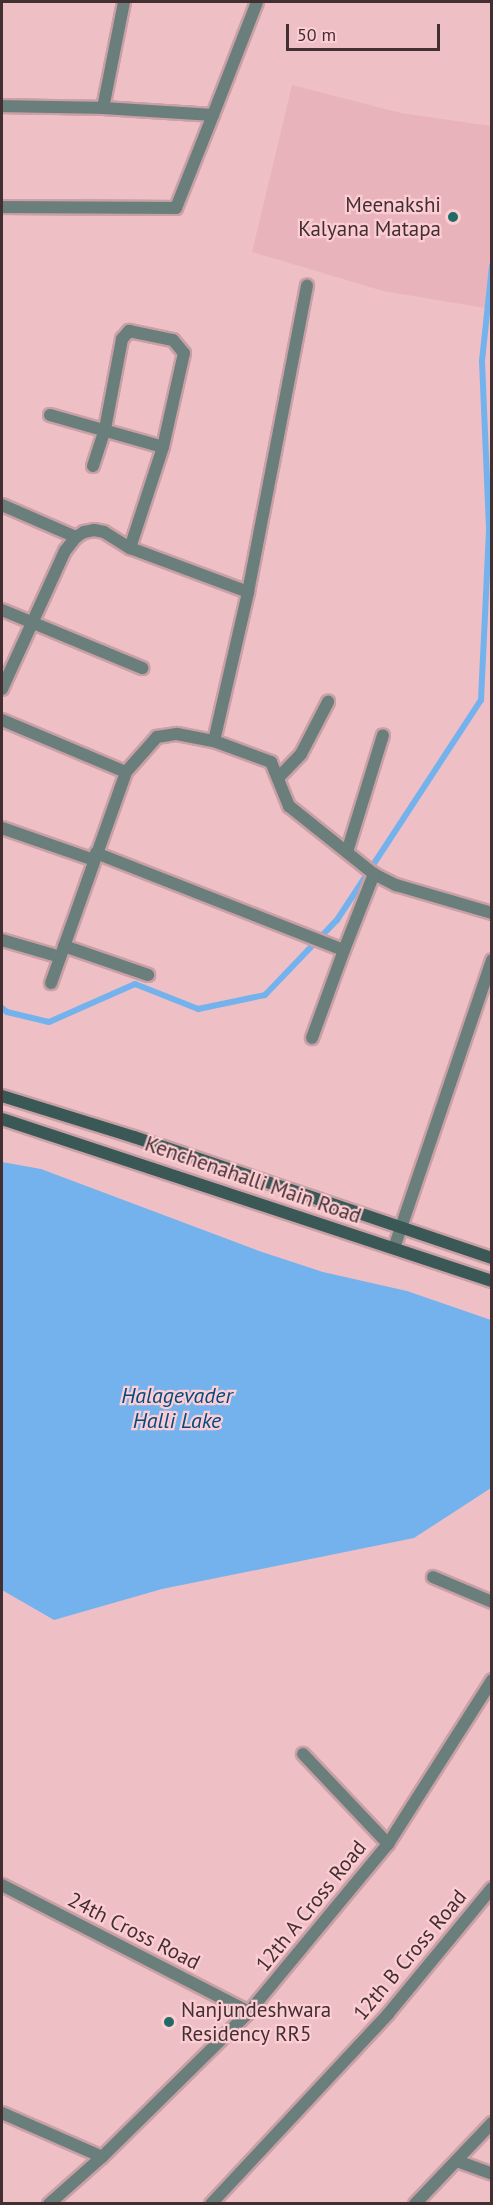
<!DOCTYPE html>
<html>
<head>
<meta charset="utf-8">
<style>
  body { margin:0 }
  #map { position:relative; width:493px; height:2205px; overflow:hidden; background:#eec0c6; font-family:"PT Sans",sans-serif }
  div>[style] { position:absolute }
  .built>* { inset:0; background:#e9b3bb }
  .water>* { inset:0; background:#74b2ed }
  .stream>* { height:6px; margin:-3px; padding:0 3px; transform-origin:3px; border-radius:3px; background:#74b2ed }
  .roads { filter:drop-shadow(2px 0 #c8a0a5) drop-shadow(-2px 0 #c8a0a5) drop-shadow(0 2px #c8a0a5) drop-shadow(0 -2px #c8a0a5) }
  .minor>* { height:12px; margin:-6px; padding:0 6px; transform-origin:6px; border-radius:6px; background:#6a7e7c }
  .tertiary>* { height:12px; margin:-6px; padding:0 6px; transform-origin:6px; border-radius:6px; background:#6a7e7c }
  .secondary>* { height:12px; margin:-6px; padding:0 6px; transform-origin:6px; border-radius:6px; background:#3a5855 }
  .dots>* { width:16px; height:16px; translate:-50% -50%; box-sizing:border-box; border:3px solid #fccdd3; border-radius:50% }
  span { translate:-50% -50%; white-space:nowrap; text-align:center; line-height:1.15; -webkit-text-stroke:4.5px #fccdd3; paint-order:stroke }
  .poi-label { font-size:21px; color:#412f32 }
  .right { translate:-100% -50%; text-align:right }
  .left { translate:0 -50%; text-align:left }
  .street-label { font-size:21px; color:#412f32 }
  .water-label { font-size:22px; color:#024b81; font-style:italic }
  .frame { position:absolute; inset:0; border:3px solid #412f32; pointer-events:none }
  .scale { position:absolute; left:286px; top:24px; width:154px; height:27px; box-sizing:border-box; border:3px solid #412f32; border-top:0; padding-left:8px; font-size:18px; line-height:21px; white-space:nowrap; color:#412f32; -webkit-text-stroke:4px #fccdd3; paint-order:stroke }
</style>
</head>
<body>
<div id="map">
  <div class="built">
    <i style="clip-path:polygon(292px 85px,401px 113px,491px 126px,491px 309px,383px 291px,252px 252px)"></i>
  </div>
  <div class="water">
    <i style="clip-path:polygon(2px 1162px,41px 1169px,259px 1251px,323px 1272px,407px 1291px,491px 1320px,491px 1488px,414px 1538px,162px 1589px,54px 1620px,2px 1590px)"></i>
  </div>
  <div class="stream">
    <i style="left:2px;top:1008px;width:6px;rotate:39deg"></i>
    <i style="left:7px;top:1012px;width:43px;rotate:13.4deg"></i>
    <i style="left:49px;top:1022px;width:94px;rotate:-23.8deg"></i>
    <i style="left:135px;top:984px;width:68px;rotate:21.6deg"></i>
    <i style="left:198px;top:1009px;width:68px;rotate:-11.8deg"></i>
    <i style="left:265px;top:995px;width:104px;rotate:-46.2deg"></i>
    <i style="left:337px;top:920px;width:263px;rotate:-56.8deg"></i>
    <i style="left:481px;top:700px;width:172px;rotate:-87.3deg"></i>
    <i style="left:489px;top:528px;width:167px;rotate:-92.4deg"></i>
    <i style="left:482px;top:361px;width:96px;rotate:-84deg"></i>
  </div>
  <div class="roads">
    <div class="minor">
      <i style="left:2px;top:106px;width:101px;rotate:1.1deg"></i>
      <i style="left:103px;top:108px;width:108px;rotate:-78.8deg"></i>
      <i style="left:213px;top:115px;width:121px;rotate:-68.7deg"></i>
      <i style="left:2px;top:207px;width:174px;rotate:0.3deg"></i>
      <i style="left:176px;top:208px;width:100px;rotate:-68.3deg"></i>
      <i style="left:213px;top:115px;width:110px;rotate:-176.4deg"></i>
      <i style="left:50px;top:415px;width:117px;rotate:15.8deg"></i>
      <i style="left:93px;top:466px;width:39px;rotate:-72deg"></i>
      <i style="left:105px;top:429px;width:92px;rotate:-79.3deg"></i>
      <i style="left:122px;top:339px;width:11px;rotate:-49deg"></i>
      <i style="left:129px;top:331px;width:45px;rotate:11.6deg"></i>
      <i style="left:173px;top:340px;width:17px;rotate:50deg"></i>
      <i style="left:184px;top:353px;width:96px;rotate:102.6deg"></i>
      <i style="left:163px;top:447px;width:106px;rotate:108.1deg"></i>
      <i style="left:2px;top:505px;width:81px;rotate:23.4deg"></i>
      <i style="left:2px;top:610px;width:152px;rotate:22.5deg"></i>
      <i style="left:2px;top:689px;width:152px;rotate:-65.5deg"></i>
      <i style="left:65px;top:551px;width:18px;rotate:-52deg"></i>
      <i style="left:76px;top:537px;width:9px;rotate:-32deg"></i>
      <i style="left:84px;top:532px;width:10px;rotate:-11deg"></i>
      <i style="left:94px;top:530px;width:10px;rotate:11deg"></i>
      <i style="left:104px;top:532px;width:31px;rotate:32deg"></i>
      <i style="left:130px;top:548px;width:126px;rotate:20.4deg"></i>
      <i style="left:2px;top:720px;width:134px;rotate:22.8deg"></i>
      <i style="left:126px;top:772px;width:47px;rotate:-48.5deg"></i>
      <i style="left:157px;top:737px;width:20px;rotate:-9deg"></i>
      <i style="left:177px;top:734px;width:38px;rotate:11deg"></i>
      <i style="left:214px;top:741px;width:61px;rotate:20.2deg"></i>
      <i style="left:271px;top:762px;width:48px;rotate:67.8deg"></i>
      <i style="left:289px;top:806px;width:109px;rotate:38.7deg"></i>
      <i style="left:374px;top:874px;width:25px;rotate:27deg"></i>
      <i style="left:396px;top:885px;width:100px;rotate:16.3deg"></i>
      <i style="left:214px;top:741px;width:153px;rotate:-77.1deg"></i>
      <i style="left:248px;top:592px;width:312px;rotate:-79.1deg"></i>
      <i style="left:278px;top:778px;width:33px;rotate:-46deg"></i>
      <i style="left:301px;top:754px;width:59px;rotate:-62.6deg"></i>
      <i style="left:2px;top:828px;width:97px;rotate:19.2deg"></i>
      <i style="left:347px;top:852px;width:122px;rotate:-72.9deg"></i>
      <i style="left:96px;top:853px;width:266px;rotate:21.4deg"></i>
      <i style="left:344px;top:950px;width:82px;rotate:-68.5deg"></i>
      <i style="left:2px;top:940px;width:60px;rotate:16.3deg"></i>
      <i style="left:64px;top:946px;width:89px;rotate:19deg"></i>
      <i style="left:51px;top:983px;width:224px;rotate:-70.4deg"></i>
      <i style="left:312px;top:1038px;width:94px;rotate:-70deg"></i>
      <i style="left:394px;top:1248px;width:304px;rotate:-71.2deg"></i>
      <i style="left:433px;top:1577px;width:64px;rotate:23deg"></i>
      <i style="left:303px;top:1754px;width:124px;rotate:46.6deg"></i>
      <i style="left:2px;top:1885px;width:278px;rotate:27.2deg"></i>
      <i style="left:2px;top:2113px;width:109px;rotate:23.7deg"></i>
      <i style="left:457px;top:2161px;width:37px;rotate:20deg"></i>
      <i style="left:49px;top:2204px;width:71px;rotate:-41.6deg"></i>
      <i style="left:102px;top:2157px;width:206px;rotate:-44.6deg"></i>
      <i style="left:249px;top:2012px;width:218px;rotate:-50.4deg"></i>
      <i style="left:388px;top:1844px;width:194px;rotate:-57.6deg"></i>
      <i style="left:211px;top:2204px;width:260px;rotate:-47deg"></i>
      <i style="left:388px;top:2014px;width:163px;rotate:-50.5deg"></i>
    </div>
    <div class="tertiary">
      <i style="left:415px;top:2204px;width:112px;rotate:-46.5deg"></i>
    </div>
    <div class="secondary">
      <i style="left:2px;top:1096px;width:138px;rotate:17.3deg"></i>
      <i style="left:134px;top:1137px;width:378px;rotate:18.7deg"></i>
      <i style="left:2px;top:1119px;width:516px;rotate:18.29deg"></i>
    </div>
  </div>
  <div class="dots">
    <i style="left:453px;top:217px;background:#206b66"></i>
    <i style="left:169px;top:2022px;background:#206b66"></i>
  </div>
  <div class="poi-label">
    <span class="right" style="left:441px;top:217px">Meenakshi<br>Kalyana Matapa</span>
    <span class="left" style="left:181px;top:2022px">Nanjundeshwara<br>Residency RR5</span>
  </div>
  <div class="street-label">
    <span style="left:253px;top:1180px;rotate:19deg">Kenchenahalli Main Road</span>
    <span style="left:311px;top:1906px;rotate:-51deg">12th A Cross Road</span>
    <span style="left:134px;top:1931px;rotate:27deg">24th Cross Road</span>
    <span style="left:410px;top:1955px;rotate:-50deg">12th B Cross Road</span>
  </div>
  <div class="water-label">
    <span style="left:177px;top:1408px">Halagevader<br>Halli Lake</span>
  </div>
  <div class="frame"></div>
  <div class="scale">50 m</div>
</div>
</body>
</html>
